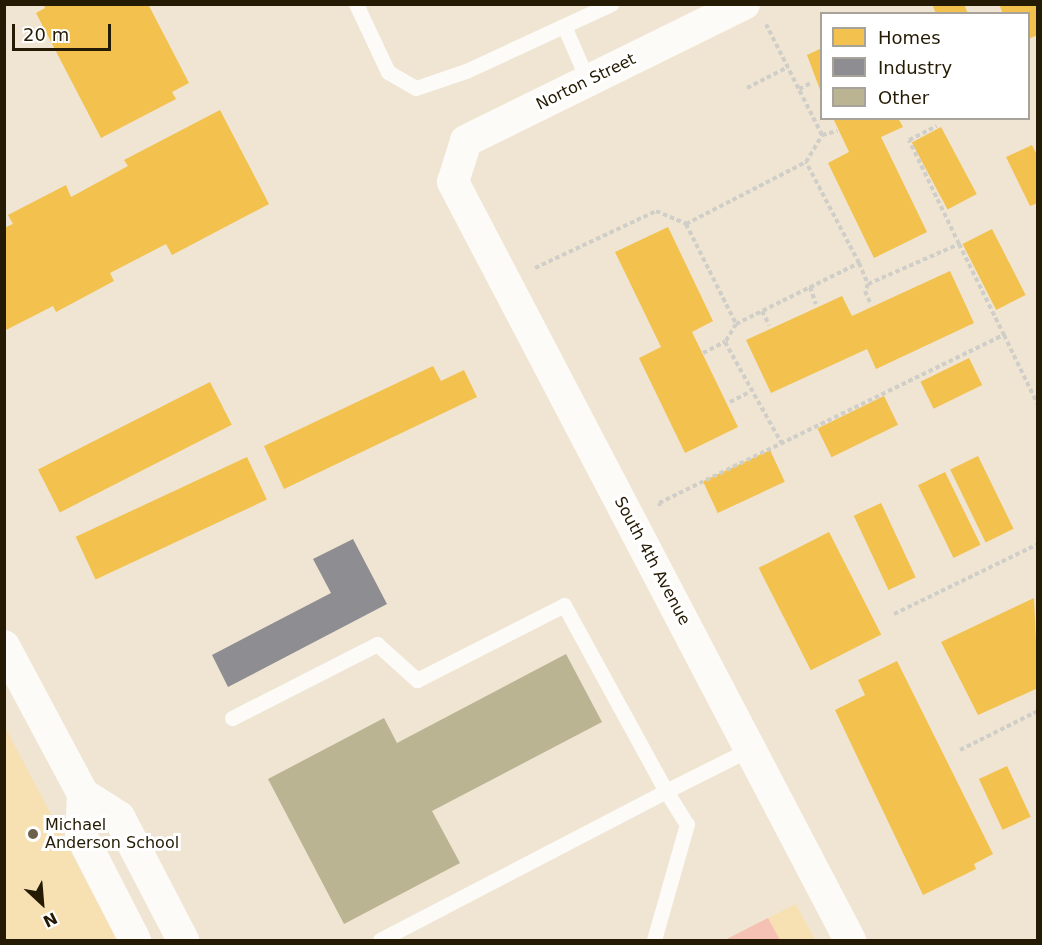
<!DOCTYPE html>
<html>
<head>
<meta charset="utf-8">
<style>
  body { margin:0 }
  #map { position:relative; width:1042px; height:945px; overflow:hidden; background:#efe5d2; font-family:"DejaVu Sans",sans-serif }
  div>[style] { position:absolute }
  .built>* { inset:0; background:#f7e1b3 }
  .green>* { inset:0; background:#f6c1b5 }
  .homes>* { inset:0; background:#f2c14e; transform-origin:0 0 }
  .industry>* { inset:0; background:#8d8d92 }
  .building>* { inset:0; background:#bab493 }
  .path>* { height:4px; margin-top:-2px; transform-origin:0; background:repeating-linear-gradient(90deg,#d0cec8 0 4.5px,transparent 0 7.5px) }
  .service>* { height:15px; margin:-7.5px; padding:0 7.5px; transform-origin:7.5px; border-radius:7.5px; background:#fdfbf8 }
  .minor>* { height:32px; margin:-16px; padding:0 16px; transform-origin:16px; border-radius:16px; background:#fdfbf8 }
  .dots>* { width:16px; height:16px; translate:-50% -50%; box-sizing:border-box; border:3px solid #fff; border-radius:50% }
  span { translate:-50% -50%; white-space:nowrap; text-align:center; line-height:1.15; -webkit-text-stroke:6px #fff; paint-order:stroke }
  .street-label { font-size:16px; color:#251a03 }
  .poi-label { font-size:16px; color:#251a03 }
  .left { translate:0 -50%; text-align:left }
  .frame { position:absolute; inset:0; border:6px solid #251a03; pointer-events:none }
  .legend { position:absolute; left:820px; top:12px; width:210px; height:108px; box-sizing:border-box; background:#fff; border:2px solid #a8a39a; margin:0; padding:8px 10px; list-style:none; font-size:18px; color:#251a03 }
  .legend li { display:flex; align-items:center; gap:12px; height:30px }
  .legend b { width:30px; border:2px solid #a8a39a }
  .north { position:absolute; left:12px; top:873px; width:60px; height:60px; -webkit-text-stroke:4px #fff; paint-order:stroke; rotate:154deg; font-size:16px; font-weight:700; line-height:24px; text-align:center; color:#251a03 }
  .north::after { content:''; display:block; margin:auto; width:21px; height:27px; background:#251a03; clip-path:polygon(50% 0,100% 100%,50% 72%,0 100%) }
  .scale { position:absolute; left:12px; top:24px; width:99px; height:27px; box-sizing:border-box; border:3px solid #251a03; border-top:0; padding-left:8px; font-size:18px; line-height:21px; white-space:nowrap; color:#251a03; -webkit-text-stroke:4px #fff; paint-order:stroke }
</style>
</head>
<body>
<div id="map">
  <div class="built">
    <i style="clip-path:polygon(4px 727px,5px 727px,117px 940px,5px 940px)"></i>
    <i style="clip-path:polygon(796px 904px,815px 940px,725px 940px,768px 918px)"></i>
  </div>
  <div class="green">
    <i style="clip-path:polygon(768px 918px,780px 940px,725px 940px)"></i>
  </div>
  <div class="homes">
    <i style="clip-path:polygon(43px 4px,148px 4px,189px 83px,172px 92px,176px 99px,101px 138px,36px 13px,45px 8px)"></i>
    <i style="clip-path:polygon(932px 4px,964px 4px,968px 14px,936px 14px)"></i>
    <i style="clip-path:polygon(999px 4px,1038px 4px,1038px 35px,1028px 39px,1028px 14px,1003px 14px)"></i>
    <i style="clip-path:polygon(822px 48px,822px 95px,807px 55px)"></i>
    <i style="clip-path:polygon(220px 110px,269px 204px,172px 255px,166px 244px,110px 273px,114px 281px,56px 312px,53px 306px,4px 331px,4px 228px,13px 224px,8px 215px,66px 185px,71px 197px,128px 166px,124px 160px)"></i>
    <i style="clip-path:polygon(833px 118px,898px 118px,903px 127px,881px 137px,927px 232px,874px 258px,828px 163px,849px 152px)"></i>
    <i style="left:941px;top:127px;width:76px;height:33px;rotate:62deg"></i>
    <i style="clip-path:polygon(1032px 145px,1038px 157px,1038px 203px,1030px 206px,1006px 157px)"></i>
    <i style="clip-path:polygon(668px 227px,713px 321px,692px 332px,738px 427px,685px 453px,639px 358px,661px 347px,615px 252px)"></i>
    <i style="left:992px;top:229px;width:74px;height:33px;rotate:63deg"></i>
    <i style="clip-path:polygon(950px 271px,974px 323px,876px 369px,867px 349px,771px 393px,746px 340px,842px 296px,852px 316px)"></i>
    <i style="left:969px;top:358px;width:30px;height:54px;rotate:64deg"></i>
    <i style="clip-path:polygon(433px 366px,441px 381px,464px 370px,477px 397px,284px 489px,264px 446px)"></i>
    <i style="left:210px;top:382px;width:48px;height:193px;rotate:63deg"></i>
    <i style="left:884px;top:396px;width:32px;height:74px;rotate:64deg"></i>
    <i style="left:770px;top:450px;width:35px;height:74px;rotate:65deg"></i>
    <i style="left:978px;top:456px;width:81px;height:31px;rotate:64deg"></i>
    <i style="left:247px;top:457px;width:47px;height:189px;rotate:65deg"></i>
    <i style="left:945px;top:472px;width:81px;height:30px;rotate:64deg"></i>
    <i style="left:881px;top:503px;width:82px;height:30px;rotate:65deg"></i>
    <i style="left:829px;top:532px;width:115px;height:79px;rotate:63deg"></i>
    <i style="clip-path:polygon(1034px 598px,1038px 688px,978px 715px,941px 642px)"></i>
    <i style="clip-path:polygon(897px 661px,993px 854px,974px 864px,976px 869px,923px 895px,835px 710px,865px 695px,858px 680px)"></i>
    <i style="left:1007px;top:766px;width:56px;height:31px;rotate:65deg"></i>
  </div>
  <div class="industry">
    <i style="clip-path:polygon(353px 539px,387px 604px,228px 687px,212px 655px,331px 593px,313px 559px)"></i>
  </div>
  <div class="building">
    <i style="clip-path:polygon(566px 654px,602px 722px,432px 811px,460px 863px,344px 924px,268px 779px,384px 718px,397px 743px)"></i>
  </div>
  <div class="path">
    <i style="left:747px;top:88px;width:46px;rotate:-27.1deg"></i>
    <i style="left:799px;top:89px;width:13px;rotate:-27deg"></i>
    <i style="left:822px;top:135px;width:16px;rotate:-15deg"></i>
    <i style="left:686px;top:224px;width:112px;rotate:63.4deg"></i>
    <i style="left:736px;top:324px;width:21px;rotate:121deg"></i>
    <i style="left:725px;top:342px;width:115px;rotate:60.8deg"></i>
    <i style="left:959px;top:244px;width:102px;rotate:63.7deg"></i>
    <i style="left:859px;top:263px;width:23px;rotate:67deg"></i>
    <i style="left:868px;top:284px;width:8px;rotate:113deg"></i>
    <i style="left:865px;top:291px;width:12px;rotate:66deg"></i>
    <i style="left:535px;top:268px;width:134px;rotate:-25.2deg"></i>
    <i style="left:656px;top:211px;width:33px;rotate:23deg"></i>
    <i style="left:686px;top:224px;width:135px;rotate:-27.3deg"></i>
    <i style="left:806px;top:162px;width:31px;rotate:-59deg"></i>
    <i style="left:822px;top:135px;width:124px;rotate:-116.8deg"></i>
    <i style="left:868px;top:284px;width:99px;rotate:-23.7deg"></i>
    <i style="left:959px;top:244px;width:115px;rotate:-115.7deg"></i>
    <i style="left:909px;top:140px;width:31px;rotate:-27deg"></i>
    <i style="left:810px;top:287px;width:18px;rotate:71deg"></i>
    <i style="left:762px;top:311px;width:16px;rotate:63deg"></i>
    <i style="left:736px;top:324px;width:137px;rotate:-26.4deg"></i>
    <i style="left:859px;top:263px;width:114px;rotate:-117.7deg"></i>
    <i style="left:703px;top:353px;width:25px;rotate:-27deg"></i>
    <i style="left:730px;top:402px;width:22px;rotate:-27deg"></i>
    <i style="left:660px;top:506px;width:3px;rotate:-108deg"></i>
    <i style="left:659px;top:503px;width:384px;rotate:-26deg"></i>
    <i style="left:1004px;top:335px;width:78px;rotate:64.1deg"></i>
    <i style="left:894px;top:614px;width:160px;rotate:-25.9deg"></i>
    <i style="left:960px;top:750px;width:87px;rotate:-26.6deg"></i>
  </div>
  <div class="service">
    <i style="left:356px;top:4px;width:75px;rotate:64.8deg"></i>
    <i style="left:388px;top:72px;width:32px;rotate:30deg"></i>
    <i style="left:416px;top:88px;width:53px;rotate:-18.8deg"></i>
    <i style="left:466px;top:71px;width:160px;rotate:-24.8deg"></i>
    <i style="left:564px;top:26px;width:60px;rotate:66.4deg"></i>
    <i style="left:232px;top:718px;width:163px;rotate:-27deg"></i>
    <i style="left:377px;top:644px;width:54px;rotate:42deg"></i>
    <i style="left:417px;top:680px;width:165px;rotate:-27deg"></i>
    <i style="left:564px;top:605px;width:212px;rotate:61.3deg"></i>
    <i style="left:666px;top:791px;width:94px;rotate:-26.6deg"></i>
    <i style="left:380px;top:940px;width:322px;rotate:-27.5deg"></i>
    <i style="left:666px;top:791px;width:39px;rotate:58deg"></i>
    <i style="left:687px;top:824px;width:121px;rotate:105.9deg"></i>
  </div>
  <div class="minor">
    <i style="left:744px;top:4px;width:310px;rotate:153.8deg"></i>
    <i style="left:466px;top:141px;width:43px;rotate:107.6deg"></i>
    <i style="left:453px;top:182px;width:856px;rotate:62.36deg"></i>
    <i style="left:4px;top:646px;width:168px;rotate:61.9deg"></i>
    <i style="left:83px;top:794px;width:41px;rotate:92.8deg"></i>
    <i style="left:81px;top:835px;width:118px;rotate:62.8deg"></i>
    <i style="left:83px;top:794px;width:43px;rotate:32.6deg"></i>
    <i style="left:119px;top:817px;width:139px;rotate:62.5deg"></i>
  </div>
  <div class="dots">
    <i style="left:33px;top:834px;background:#6c614b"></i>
  </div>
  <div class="street-label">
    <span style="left:586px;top:82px;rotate:-26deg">Norton Street</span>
    <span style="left:652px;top:561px;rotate:62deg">South 4th Avenue</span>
  </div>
  <div class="poi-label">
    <span class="left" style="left:45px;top:834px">Michael<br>Anderson School</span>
  </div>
  <div class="frame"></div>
  <ul class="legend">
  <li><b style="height:16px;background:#f2c14e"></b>Homes</li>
  <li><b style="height:16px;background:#8d8d92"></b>Industry</li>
  <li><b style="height:16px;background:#bab493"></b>Other</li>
  </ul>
  <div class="north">N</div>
  <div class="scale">20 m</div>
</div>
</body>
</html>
